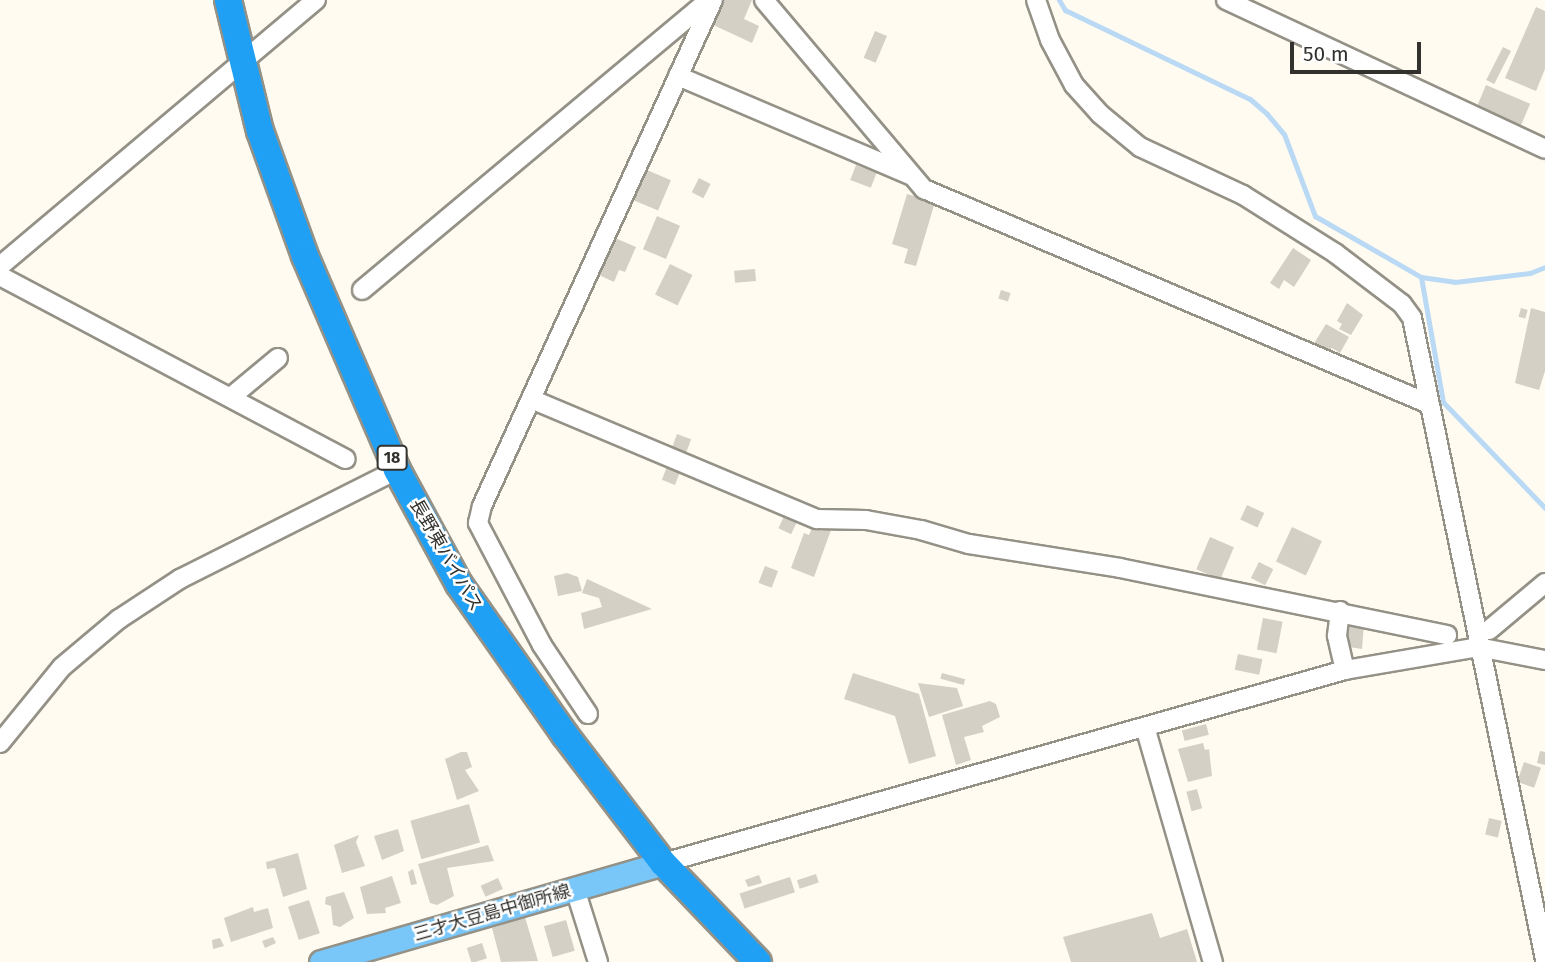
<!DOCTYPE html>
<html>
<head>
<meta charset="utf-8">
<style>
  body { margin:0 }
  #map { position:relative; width:1545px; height:962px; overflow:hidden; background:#fffbf1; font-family:"Fira Sans","Noto Sans JP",sans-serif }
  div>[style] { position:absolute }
  .stream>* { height:5px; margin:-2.5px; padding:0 2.5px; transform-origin:2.5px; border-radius:2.5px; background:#bad9f4 }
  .building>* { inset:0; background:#d4d0c6; transform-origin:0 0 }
  .roads { filter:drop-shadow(2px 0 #949187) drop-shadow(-2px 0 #949187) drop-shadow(0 2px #949187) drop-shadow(0 -2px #949187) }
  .minor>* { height:18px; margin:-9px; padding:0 9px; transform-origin:9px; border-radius:9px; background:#fff }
  .major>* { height:23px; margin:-11.5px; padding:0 11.5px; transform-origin:11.5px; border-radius:11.5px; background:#79c6f9 }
  .highway>* { height:26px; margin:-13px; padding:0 13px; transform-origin:13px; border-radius:13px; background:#20a0f5 }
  span { translate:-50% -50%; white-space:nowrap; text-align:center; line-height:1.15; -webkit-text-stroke:5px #fff; paint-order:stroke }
  .shield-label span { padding:2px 5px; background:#fff; border:2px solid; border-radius:5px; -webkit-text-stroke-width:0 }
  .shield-label { font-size:16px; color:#32312d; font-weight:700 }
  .street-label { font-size:18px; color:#32312d }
  .scale { position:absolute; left:1290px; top:42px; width:131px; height:32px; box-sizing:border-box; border:4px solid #32312d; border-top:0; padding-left:9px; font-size:21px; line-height:24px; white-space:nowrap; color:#32312d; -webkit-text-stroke:5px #fff; paint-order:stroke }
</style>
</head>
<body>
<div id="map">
  <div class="stream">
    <i style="left:1059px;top:0;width:12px;rotate:59deg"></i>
    <i style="left:1065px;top:10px;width:205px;rotate:25.7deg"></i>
    <i style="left:1250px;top:99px;width:23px;rotate:41deg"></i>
    <i style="left:1267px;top:114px;width:26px;rotate:50deg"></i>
    <i style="left:1284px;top:134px;width:88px;rotate:69.3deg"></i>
    <i style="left:1315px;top:216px;width:122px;rotate:29.9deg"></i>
    <i style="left:1421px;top:277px;width:127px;rotate:80deg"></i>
    <i style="left:1443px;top:402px;width:147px;rotate:46.1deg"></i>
    <i style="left:1421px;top:277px;width:34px;rotate:8deg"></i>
    <i style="left:1455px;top:282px;width:76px;rotate:-6.8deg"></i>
    <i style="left:1530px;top:273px;width:16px;rotate:-22deg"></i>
  </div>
  <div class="building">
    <i style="clip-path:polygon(719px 0,752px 0,744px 19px,759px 26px,752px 43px,709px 23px)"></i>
    <i style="clip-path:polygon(1536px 7px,1545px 11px,1545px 69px,1536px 91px,1505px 78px)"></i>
    <i style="left:875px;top:31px;width:13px;height:29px;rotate:23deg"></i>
    <i style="left:1503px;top:47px;width:9px;height:37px;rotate:27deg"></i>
    <i style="left:1486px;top:85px;width:48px;height:33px;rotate:23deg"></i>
    <i style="left:856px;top:165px;width:22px;height:16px;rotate:21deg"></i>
    <i style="left:647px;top:170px;width:26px;height:33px;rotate:23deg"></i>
    <i style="left:699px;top:178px;width:13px;height:16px;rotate:27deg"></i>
    <i style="clip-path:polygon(907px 194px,935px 202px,916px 266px,904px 263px,908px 249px,892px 244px)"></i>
    <i style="left:657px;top:216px;width:25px;height:36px;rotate:23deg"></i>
    <i style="clip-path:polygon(615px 238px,636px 247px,625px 272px,619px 270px,614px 282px,599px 275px)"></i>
    <i style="clip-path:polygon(1293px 248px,1311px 260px,1294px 287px,1284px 280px,1279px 289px,1270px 283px)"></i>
    <i style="left:670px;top:264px;width:25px;height:34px;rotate:26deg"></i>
    <i style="left:755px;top:269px;width:12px;height:21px;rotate:85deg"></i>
    <i style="left:1001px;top:290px;width:10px;height:9px;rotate:17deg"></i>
    <i style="clip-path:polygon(1347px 303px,1363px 315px,1351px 335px,1339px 329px,1342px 324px,1337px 321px)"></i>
    <i style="left:1521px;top:308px;width:7px;height:9px;rotate:16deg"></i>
    <i style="clip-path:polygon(1531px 308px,1545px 312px,1545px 371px,1539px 390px,1515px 383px)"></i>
    <i style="clip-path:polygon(1326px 324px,1349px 337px,1340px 353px,1332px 348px,1327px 352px,1313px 345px)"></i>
    <i style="left:677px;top:434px;width:15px;height:18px;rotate:20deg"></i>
    <i style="left:668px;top:464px;width:14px;height:17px;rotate:21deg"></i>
    <i style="left:1247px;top:505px;width:19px;height:16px;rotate:25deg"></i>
    <i style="left:786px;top:512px;width:14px;height:18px;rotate:25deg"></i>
    <i style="clip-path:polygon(814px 523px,831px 530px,814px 577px,791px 568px,804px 533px,809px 535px)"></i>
    <i style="left:1292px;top:527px;width:33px;height:38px;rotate:25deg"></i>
    <i style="left:1210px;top:537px;width:26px;height:35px;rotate:23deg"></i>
    <i style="left:1259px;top:562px;width:16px;height:18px;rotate:27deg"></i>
    <i style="left:765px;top:566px;width:14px;height:18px;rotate:21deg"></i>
    <i style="clip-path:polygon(567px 573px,578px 577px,582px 591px,558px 596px,554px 576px)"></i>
    <i style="clip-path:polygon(587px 579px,652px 609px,584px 629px,581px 613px,602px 607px,599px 598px,582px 593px)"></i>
    <i style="left:1263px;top:618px;width:20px;height:32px;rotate:11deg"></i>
    <i style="clip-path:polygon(1348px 622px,1364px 623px,1362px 649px,1349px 647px)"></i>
    <i style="left:1238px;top:654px;width:25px;height:16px;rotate:12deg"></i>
    <i style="clip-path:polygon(853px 673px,919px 694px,936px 756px,909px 764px,895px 716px,844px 699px)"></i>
    <i style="left:942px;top:673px;width:24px;height:6px;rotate:15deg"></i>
    <i style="clip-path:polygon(918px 683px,957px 688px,963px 706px,929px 717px)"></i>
    <i style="clip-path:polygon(990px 701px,996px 704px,1000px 717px,982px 726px,984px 732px,964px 737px,971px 760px,956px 765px,942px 715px)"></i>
    <i style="left:1206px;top:724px;width:11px;height:25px;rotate:75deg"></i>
    <i style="clip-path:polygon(1203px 743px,1205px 750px,1209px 749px,1212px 776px,1188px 782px,1178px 749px)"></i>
    <i style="clip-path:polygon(1540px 751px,1545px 752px,1545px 765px,1537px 763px)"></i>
    <i style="clip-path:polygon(461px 752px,467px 752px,472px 767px,465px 770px,479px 791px,457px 800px,445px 759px)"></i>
    <i style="left:1524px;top:762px;width:18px;height:21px;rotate:19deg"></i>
    <i style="left:1197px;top:789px;width:20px;height:11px;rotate:75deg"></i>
    <i style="left:469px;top:804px;width:40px;height:61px;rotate:74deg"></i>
    <i style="left:1489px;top:818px;width:13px;height:17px;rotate:13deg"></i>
    <i style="clip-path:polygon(398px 829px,404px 851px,382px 860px,374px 836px)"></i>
    <i style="clip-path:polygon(359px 835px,356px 842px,365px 866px,342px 873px,334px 845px)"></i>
    <i style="clip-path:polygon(488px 845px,494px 861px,447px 868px,454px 896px,437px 905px,430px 903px,418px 864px)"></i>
    <i style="clip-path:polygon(298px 853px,307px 889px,283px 897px,275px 868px,267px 869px,266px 862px)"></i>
    <i style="clip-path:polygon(413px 869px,417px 884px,411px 885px,408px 872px)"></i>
    <i style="left:816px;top:874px;width:9px;height:20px;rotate:72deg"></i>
    <i style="clip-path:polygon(759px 875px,762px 883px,748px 887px,745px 880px)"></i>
    <i style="clip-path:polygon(392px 876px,401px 903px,385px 908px,386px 913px,367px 914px,360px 887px)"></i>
    <i style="left:790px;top:877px;width:16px;height:53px;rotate:72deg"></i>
    <i style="left:498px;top:878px;width:12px;height:19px;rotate:66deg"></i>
    <i style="clip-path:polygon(344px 892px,354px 918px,340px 927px,333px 925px,331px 906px,325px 904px,326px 897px)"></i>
    <i style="left:309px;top:900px;width:35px;height:22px;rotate:72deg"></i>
    <i style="clip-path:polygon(253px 907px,254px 912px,268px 908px,273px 928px,231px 942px,224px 918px)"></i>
    <i style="clip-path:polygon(1152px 913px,1160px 938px,1187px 929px,1197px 962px,1071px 962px,1063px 937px)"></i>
    <i style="clip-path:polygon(525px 917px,538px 961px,501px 962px,492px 928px)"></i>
    <i style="left:566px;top:920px;width:32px;height:23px;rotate:74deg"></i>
    <i style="clip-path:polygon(273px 937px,276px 943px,265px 948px,262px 941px)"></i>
    <i style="clip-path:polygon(220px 938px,224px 946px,213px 949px,212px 940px)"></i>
    <i style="left:482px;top:943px;width:16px;height:16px;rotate:72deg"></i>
  </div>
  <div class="roads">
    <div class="minor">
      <i style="left:764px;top:0;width:248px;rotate:49.8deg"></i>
      <i style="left:924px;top:189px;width:549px;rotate:23.06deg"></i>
      <i style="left:1036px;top:0;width:42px;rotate:70.7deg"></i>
      <i style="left:1050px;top:40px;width:51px;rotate:61.9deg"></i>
      <i style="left:1074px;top:85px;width:39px;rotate:48deg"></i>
      <i style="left:1100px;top:114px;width:52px;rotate:39.5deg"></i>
      <i style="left:1140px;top:147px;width:114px;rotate:25deg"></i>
      <i style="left:1243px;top:195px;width:109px;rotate:32.2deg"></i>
      <i style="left:1335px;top:253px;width:84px;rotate:37.3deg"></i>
      <i style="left:1402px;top:304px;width:17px;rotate:54deg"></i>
      <i style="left:1412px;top:318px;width:655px;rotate:78.28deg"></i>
      <i style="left:1226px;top:0;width:352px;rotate:25deg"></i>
      <i style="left:678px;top:76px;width:252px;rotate:23.1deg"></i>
      <i style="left:0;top:266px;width:413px;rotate:-40.1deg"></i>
      <i style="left:0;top:276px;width:391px;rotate:27.9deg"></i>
      <i style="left:362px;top:290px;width:452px;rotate:-39.9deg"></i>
      <i style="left:231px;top:397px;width:61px;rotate:-39.7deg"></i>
      <i style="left:531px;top:399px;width:310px;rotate:22.8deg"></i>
      <i style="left:817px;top:519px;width:49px;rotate:1.2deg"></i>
      <i style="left:866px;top:520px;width:56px;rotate:10.3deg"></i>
      <i style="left:921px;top:530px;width:50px;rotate:16.3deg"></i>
      <i style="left:969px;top:544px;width:153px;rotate:9deg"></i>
      <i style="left:1120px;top:568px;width:334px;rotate:11.6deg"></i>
      <i style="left:1340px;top:611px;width:25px;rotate:97deg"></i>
      <i style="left:1337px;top:636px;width:35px;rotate:77deg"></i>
      <i style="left:1489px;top:630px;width:73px;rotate:-40deg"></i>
      <i style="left:588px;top:714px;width:83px;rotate:-123.7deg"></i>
      <i style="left:542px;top:645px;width:138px;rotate:-117.7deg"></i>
      <i style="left:478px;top:523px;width:17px;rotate:-77deg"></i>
      <i style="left:482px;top:506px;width:556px;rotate:-65.46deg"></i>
      <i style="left:1145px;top:727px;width:245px;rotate:73.9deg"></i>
      <i style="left:0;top:743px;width:98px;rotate:-50.8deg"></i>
      <i style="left:62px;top:667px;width:75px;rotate:-40.1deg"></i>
      <i style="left:119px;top:619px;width:73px;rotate:-33.3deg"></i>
      <i style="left:180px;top:579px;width:243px;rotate:-26.7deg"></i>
      <i style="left:663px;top:863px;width:709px;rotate:-15.8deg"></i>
      <i style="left:1345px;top:670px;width:135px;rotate:-9.8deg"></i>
      <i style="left:1478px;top:647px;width:68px;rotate:11deg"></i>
      <i style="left:575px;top:889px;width:77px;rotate:72.5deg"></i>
    </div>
    <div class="major">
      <i style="left:321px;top:962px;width:356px;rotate:-16.1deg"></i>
    </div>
    <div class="highway">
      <i style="left:228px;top:0;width:135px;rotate:76.3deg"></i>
      <i style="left:260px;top:131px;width:133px;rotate:70.2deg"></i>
      <i style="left:305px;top:256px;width:233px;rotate:66.7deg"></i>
      <i style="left:397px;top:470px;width:130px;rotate:61.5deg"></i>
      <i style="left:459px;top:584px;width:184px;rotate:54.9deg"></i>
      <i style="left:565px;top:735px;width:161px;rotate:52.6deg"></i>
      <i style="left:663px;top:863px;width:137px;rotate:46.2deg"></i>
    </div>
  </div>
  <div class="shield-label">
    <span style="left:392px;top:458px">18</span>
  </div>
  <div class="street-label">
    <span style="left:446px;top:555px;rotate:60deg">長野東バイパス</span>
    <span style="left:492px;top:913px;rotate:-16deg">三才大豆島中御所線</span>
  </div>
  <div class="scale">50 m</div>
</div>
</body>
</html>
